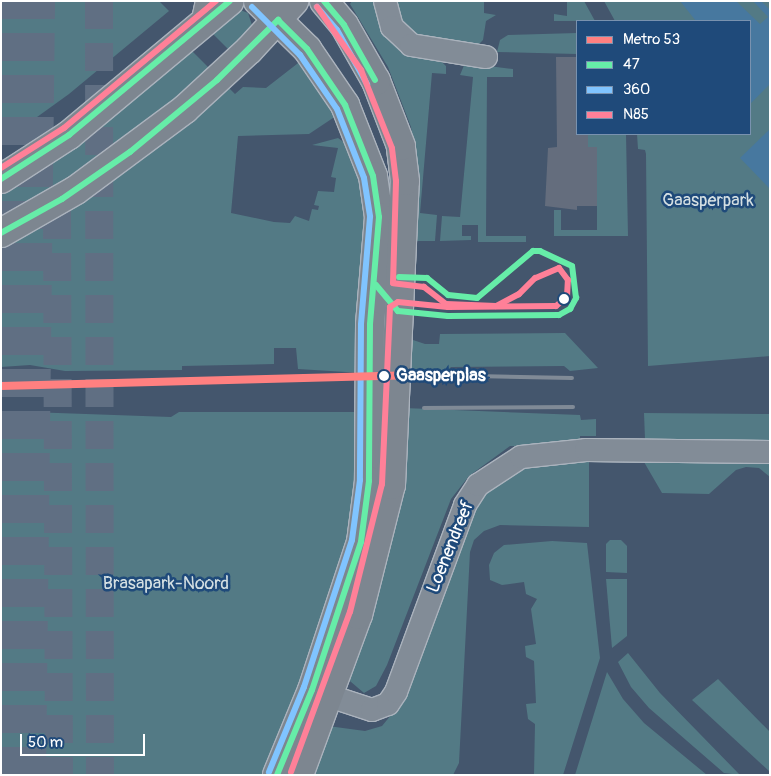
<!DOCTYPE html>
<html>
<head>
<meta charset="utf-8">
<style>
  body { margin:0 }
  #map { position:relative; width:771px; height:776px; overflow:hidden; background:#44566d; font-family:Pangolin,sans-serif }
  div>[style] { position:absolute }
  .green>* { inset:0; background:#537a85 }
  .water>* { inset:0; background:#47789f }
  .building>* { inset:0; background:#646d7d }
  .highway-tunnel>* { height:28px; margin-top:-14px; transform-origin:0; background:repeating-linear-gradient(90deg,#606f83 0 28px,transparent 0 42px) }
  .roads { filter:drop-shadow(1px 0 #abb3bd) drop-shadow(-1px 0 #abb3bd) drop-shadow(0 1px #abb3bd) drop-shadow(0 -1px #abb3bd) }
  .minor>* { height:22px; margin:-11px; padding:0 11px; transform-origin:11px; border-radius:11px; background:#828c97 }
  .major>* { height:28px; margin:-14px; padding:0 14px; transform-origin:14px; border-radius:14px; background:#7d8690 }
  .highway>* { height:28px; margin:-14px; padding:0 14px; transform-origin:14px; border-radius:14px; background:#7d8690 }
  .rail>* { height:4px; margin:-2px; padding:0 2px; transform-origin:2px; border-radius:2px; background:#808a96 }
  .bus-1>* { height:6px; margin:-3px; padding:0 3px; transform-origin:3px; border-radius:3px; background:#66eda8 }
  .bus-2>* { height:6px; margin:-3px; padding:0 3px; transform-origin:3px; border-radius:3px; background:#80c4ff }
  .bus-3>* { height:6px; margin:-3px; padding:0 3px; transform-origin:3px; border-radius:3px; background:#ff8098 }
  .metro-1>* { height:8px; margin:-4px; padding:0 4px; transform-origin:4px; border-radius:4px; background:#ff8080 }
  .dots>* { width:14px; height:14px; translate:-50% -50%; box-sizing:border-box; border:2px solid #1f4a7a; border-radius:50% }
  span { translate:-50% -50%; white-space:nowrap; text-align:center; line-height:1.15; -webkit-text-stroke:5px #1f4a7a; paint-order:stroke }
  .park-label { font-size:18px; color:#d4dfe2 }
  .stop-label { font-size:18px; color:#fff; font-weight:700 }
  .left { translate:0 -50%; text-align:left }
  .street-label { font-size:18px; color:#fff }
  .frame { position:absolute; inset:0; border:2px solid #fff; pointer-events:none }
  .legend { position:absolute; left:576px; top:20px; width:175px; height:115px; box-sizing:border-box; background:#1f4a7a; border:1px solid #7992af; margin:0; padding:6px 9px; list-style:none; font-size:15px; color:#fff }
  .legend li { display:flex; align-items:center; gap:10px; height:25px }
  .legend b { width:25px; border:1px solid #7992af }
  .scale { position:absolute; left:20px; top:734px; width:125px; height:22px; box-sizing:border-box; border:2px solid #fff; border-top:0; padding-left:6px; font-size:15px; line-height:18px; white-space:nowrap; color:#fff; -webkit-text-stroke:4px #1f4a7a; paint-order:stroke }
</style>
</head>
<body>
<div id="map">
  <div class="green">
    <i style="clip-path:polygon(1px 1px,159px 1px,169px 11px,69px 94px,1px 143px)"></i>
    <i style="clip-path:polygon(352px 1px,377px 1px,446px 66px,446px 74px,432px 73px,420px 213px,437px 215px,435px 241px,410px 241px,417px 164px,411px 127px,388px 67px,350px 4px)"></i>
    <i style="clip-path:polygon(392px 1px,484px 1px,484px 13px,496px 15px,486px 21px,483px 40px,476px 47px,435px 43px,406px 32px)"></i>
    <i style="clip-path:polygon(567px 1px,584px 1px,595px 21px,554px 21px,554px 14px,567px 16px)"></i>
    <i style="clip-path:polygon(604px 1px,770px 1px,770px 356px,648px 366px,646px 154px,645px 150px,638px 149px,637px 134px,750px 134px,750px 21px,615px 21px)"></i>
    <i style="clip-path:polygon(238px 9px,248px 13px,253px 28px,230px 51px,206px 27px)"></i>
    <i style="clip-path:polygon(577px 33px,577px 54px,497px 52px,500px 40px,508px 35px)"></i>
    <i style="clip-path:polygon(186px 45px,211px 70px,95px 164px,1px 224px,1px 184px)"></i>
    <i style="clip-path:polygon(302px 60px,339px 114px,309px 134px,238px 136px,231px 213px,274px 222px,290px 223px,295px 216px,309px 221px,312px 209px,318px 210px,319px 206px,314px 205px,318px 191px,334px 192px,336px 178px,331px 177px,338px 148px,312px 145px,338px 138px,355px 150px,366px 209px,362px 373px,298px 369px,296px 348px,274px 348px,274px 364px,182px 366px,182px 370px,65px 371px,30px 365px,1px 367px,1px 243px,142px 160px,229px 88px,235px 94px,243px 87px,266px 88px)"></i>
    <i style="clip-path:polygon(465px 63px,513px 69px,513px 77px,487px 77px,486px 236px,526px 236px,526px 242px,478px 242px,478px 225px,462px 225px,462px 236px,471px 236px,471px 240px,440px 241px,442px 216px,460px 217px,473px 77px,460px 75px)"></i>
    <i style="clip-path:polygon(588px 134px,626px 134px,628px 236px,554px 236px,554px 210px,561px 210px,561px 230px,597px 230px,597px 148px,588px 147px)"></i>
    <i style="clip-path:polygon(413px 327px,413px 340px,425px 344px,439px 344px,440px 334px,565px 333px,598px 368px,570px 371px,564px 366px,451px 367px,446px 372px,404px 373px)"></i>
    <i style="clip-path:polygon(404px 408px,580px 415px,581px 420px,596px 419px,596px 436px,580px 436px,580px 441px,572px 446px,510px 446px,469px 476px,451px 499px,387px 665px,376px 686px,364px 693px,344px 676px)"></i>
    <i style="clip-path:polygon(1px 411px,171px 417px,179px 412px,362px 412px,358px 512px,272px 775px,1px 775px)"></i>
    <i style="clip-path:polygon(644px 413px,770px 414px,770px 444px,645px 439px)"></i>
    <i style="clip-path:polygon(589px 462px,589px 527px,500px 525px,484px 531px,474px 540px,470px 552px,459px 763px,453px 775px,312px 775px,328px 726px,365px 731px,382px 726px,396px 709px,462px 532px,488px 489px,525px 463px)"></i>
    <i style="clip-path:polygon(644px 462px,770px 463px,770px 477px,759px 468px,746px 467px,736px 470px,709px 494px,662px 493px)"></i>
    <i style="clip-path:polygon(610px 540px,621px 540px,627px 546px,627px 573px,606px 572px,606px 544px)"></i>
    <i style="clip-path:polygon(552px 541px,587px 543px,600px 658px,563px 775px,534px 775px,535px 724px,528px 719px,526px 704px,536px 703px,534px 661px,526px 657px,525px 646px,536px 644px,531px 609px,537px 599px,526px 594px,524px 582px,502px 585px,490px 580px,489px 565px,494px 553px,504px 545px)"></i>
    <i style="clip-path:polygon(606px 579px,627px 579px,627px 636px,612px 648px)"></i>
    <i style="clip-path:polygon(628px 653px,660px 693px,740px 775px,724px 773px,649px 708px,631px 687px,618px 662px)"></i>
    <i style="clip-path:polygon(607px 672px,623px 699px,644px 723px,707px 775px,575px 775px)"></i>
    <i style="clip-path:polygon(718px 679px,770px 732px,770px 772px,692px 700px)"></i>
  </div>
  <div class="water">
    <i style="clip-path:polygon(680px 1px,736px 1px,760px 24px,768px 17px,753px 1px,761px 1px,770px 10px,770px 84px,750px 104px,750px 21px,696px 21px)"></i>
    <i style="clip-path:polygon(770px 129px,770px 189px,740px 158px)"></i>
  </div>
  <div class="building">
    <i style="clip-path:polygon(556px 57px,577px 57px,577px 134px,588px 134px,588px 147px,597px 147px,597px 206px,577px 206px,577px 210px,545px 206px,548px 148px,557px 147px)"></i>
  </div>
  <div class="highway-tunnel">
    <i style="left:99px;top:1px;width:774px;rotate:89.93deg"></i>
    <i style="left:57px;top:211px;width:564px;rotate:89.8deg"></i>
    <i style="left:7px;top:775px;width:774px;rotate:-89.48deg"></i>
    <i style="left:32px;top:775px;width:774px;rotate:-89.33deg"></i>
  </div>
  <div class="roads">
    <div class="minor">
      <i style="left:385px;top:1px;width:27px;rotate:75deg"></i>
      <i style="left:392px;top:27px;width:26px;rotate:43deg"></i>
      <i style="left:411px;top:45px;width:76px;rotate:9.1deg"></i>
      <i style="left:314px;top:691px;width:61px;rotate:18.1deg"></i>
      <i style="left:372px;top:710px;width:17px;rotate:-21deg"></i>
      <i style="left:388px;top:704px;width:14px;rotate:-56deg"></i>
      <i style="left:396px;top:692px;width:199px;rotate:-69.7deg"></i>
      <i style="left:465px;top:505px;width:24px;rotate:-57deg"></i>
      <i style="left:478px;top:485px;width:51px;rotate:-33.1deg"></i>
      <i style="left:521px;top:457px;width:65px;rotate:-6.1deg"></i>
      <i style="left:586px;top:450px;width:184px;rotate:0.6deg"></i>
    </div>
    <div class="major">
      <i style="left:258px;top:1px;width:69px;rotate:44.4deg"></i>
      <i style="left:307px;top:49px;width:68px;rotate:55.8deg"></i>
      <i style="left:345px;top:105px;width:76px;rotate:68.5deg"></i>
      <i style="left:373px;top:176px;width:41px;rotate:81.7deg"></i>
      <i style="left:379px;top:217px;width:108px;rotate:94.8deg"></i>
      <i style="left:370px;top:325px;width:156px;rotate:90.4deg"></i>
      <i style="left:369px;top:481px;width:62px;rotate:97.5deg"></i>
      <i style="left:361px;top:542px;width:156px;rotate:108.3deg"></i>
      <i style="left:312px;top:690px;width:92px;rotate:112.4deg"></i>
      <i style="left:1px;top:179px;width:81px;rotate:-32.9deg"></i>
      <i style="left:69px;top:135px;width:209px;rotate:-39.8deg"></i>
      <i style="left:1px;top:233px;width:86px;rotate:-29.8deg"></i>
      <i style="left:76px;top:190px;width:136px;rotate:-36.6deg"></i>
      <i style="left:185px;top:109px;width:87px;rotate:-42.7deg"></i>
      <i style="left:249px;top:50px;width:67px;rotate:-47.4deg"></i>
      <i style="left:299px;top:775px;width:171px;rotate:-69.8deg"></i>
      <i style="left:358px;top:615px;width:134px;rotate:-75.8deg"></i>
      <i style="left:391px;top:485px;width:304px;rotate:-87.4deg"></i>
      <i style="left:405px;top:181px;width:35px;rotate:-97deg"></i>
      <i style="left:401px;top:146px;width:70px;rotate:-111deg"></i>
      <i style="left:376px;top:81px;width:64px;rotate:-119.7deg"></i>
      <i style="left:344px;top:25px;width:31px;rotate:-130deg"></i>
    </div>
    <div class="highway">
      <i style="left:206px;top:20px;width:19px;rotate:-78deg"></i>
    </div>
  </div>
  <div class="rail">
    <i style="left:427px;top:375px;width:145px;rotate:1.2deg"></i>
    <i style="left:424px;top:408px;width:149px;rotate:-0.4deg"></i>
  </div>
  <div class="bus-1">
    <i style="left:324px;top:1px;width:31px;rotate:50deg"></i>
    <i style="left:344px;top:25px;width:63px;rotate:60.6deg"></i>
    <i style="left:1px;top:179px;width:81px;rotate:-32.9deg"></i>
    <i style="left:69px;top:135px;width:209px;rotate:-39.8deg"></i>
    <i style="left:1px;top:233px;width:70px;rotate:-29.1deg"></i>
    <i style="left:62px;top:199px;width:83px;rotate:-34.7deg"></i>
    <i style="left:130px;top:152px;width:113px;rotate:-39.6deg"></i>
    <i style="left:217px;top:80px;width:86px;rotate:-44.5deg"></i>
    <i style="left:278px;top:20px;width:41px;rotate:45deg"></i>
    <i style="left:307px;top:49px;width:68px;rotate:55.8deg"></i>
    <i style="left:345px;top:105px;width:76px;rotate:68.5deg"></i>
    <i style="left:373px;top:176px;width:41px;rotate:81.7deg"></i>
    <i style="left:379px;top:217px;width:108px;rotate:94.8deg"></i>
    <i style="left:370px;top:325px;width:156px;rotate:90.4deg"></i>
    <i style="left:369px;top:481px;width:62px;rotate:97.5deg"></i>
    <i style="left:361px;top:542px;width:156px;rotate:108.3deg"></i>
    <i style="left:312px;top:690px;width:92px;rotate:112.4deg"></i>
    <i style="left:376px;top:285px;width:34px;rotate:50deg"></i>
    <i style="left:398px;top:311px;width:50px;rotate:5.7deg"></i>
    <i style="left:448px;top:316px;width:111px;rotate:-0.5deg"></i>
    <i style="left:559px;top:315px;width:13px;rotate:-29deg"></i>
    <i style="left:570px;top:309px;width:13px;rotate:-61deg"></i>
    <i style="left:576px;top:298px;width:32px;rotate:-97deg"></i>
    <i style="left:572px;top:266px;width:35px;rotate:-155deg"></i>
    <i style="left:540px;top:251px;width:7px;rotate:180deg"></i>
    <i style="left:533px;top:251px;width:73px;rotate:140deg"></i>
    <i style="left:477px;top:298px;width:29px;rotate:-174deg"></i>
    <i style="left:448px;top:295px;width:27px;rotate:-141deg"></i>
    <i style="left:427px;top:278px;width:28px;rotate:-178deg"></i>
  </div>
  <div class="bus-2">
    <i style="left:252px;top:7px;width:68px;rotate:45deg"></i>
    <i style="left:300px;top:55px;width:65px;rotate:55.6deg"></i>
    <i style="left:337px;top:109px;width:74px;rotate:68.6deg"></i>
    <i style="left:364px;top:178px;width:39px;rotate:81deg"></i>
    <i style="left:370px;top:217px;width:108px;rotate:94.8deg"></i>
    <i style="left:361px;top:325px;width:155px;rotate:90.4deg"></i>
    <i style="left:360px;top:480px;width:61px;rotate:97.6deg"></i>
    <i style="left:352px;top:540px;width:155px;rotate:108.1deg"></i>
    <i style="left:304px;top:687px;width:92px;rotate:112.4deg"></i>
    <i style="left:317px;top:7px;width:30px;rotate:49deg"></i>
    <i style="left:337px;top:30px;width:62px;rotate:60.9deg"></i>
  </div>
  <div class="bus-3">
    <i style="left:1px;top:168px;width:75px;rotate:-32.4deg"></i>
    <i style="left:64px;top:128px;width:198px;rotate:-39.9deg"></i>
    <i style="left:291px;top:772px;width:171px;rotate:-69.8deg"></i>
    <i style="left:350px;top:612px;width:132px;rotate:-76deg"></i>
    <i style="left:382px;top:484px;width:177px;rotate:-87.4deg"></i>
    <i style="left:390px;top:307px;width:9px;rotate:-32deg"></i>
    <i style="left:398px;top:302px;width:50px;rotate:5.7deg"></i>
    <i style="left:448px;top:307px;width:108px;rotate:-0.5deg"></i>
    <i style="left:556px;top:306px;width:14px;rotate:-39deg"></i>
    <i style="left:567px;top:297px;width:17px;rotate:-87deg"></i>
    <i style="left:568px;top:280px;width:15px;rotate:-127deg"></i>
    <i style="left:559px;top:268px;width:26px;rotate:157deg"></i>
    <i style="left:535px;top:278px;width:23px;rotate:135deg"></i>
    <i style="left:519px;top:294px;width:26px;rotate:152deg"></i>
    <i style="left:496px;top:306px;width:50px;rotate:-177.7deg"></i>
    <i style="left:446px;top:304px;width:28px;rotate:-142deg"></i>
    <i style="left:424px;top:287px;width:31px;rotate:-173deg"></i>
    <i style="left:393px;top:283px;width:102px;rotate:-88.3deg"></i>
    <i style="left:396px;top:181px;width:33px;rotate:-97deg"></i>
    <i style="left:392px;top:148px;width:84px;rotate:-111.7deg"></i>
    <i style="left:361px;top:70px;width:77px;rotate:-124.9deg"></i>
  </div>
  <div class="metro-1">
    <i style="left:1px;top:386px;width:426px;rotate:-1.5deg"></i>
  </div>
  <div class="dots">
    <i style="left:564px;top:299px;background:#fff"></i>
    <i style="left:384px;top:376px;background:#fff"></i>
  </div>
  <div class="park-label">
    <span style="left:708px;top:201px">Gaasperpark</span>
    <span style="left:166px;top:584px">Brasapark-Noord</span>
  </div>
  <div class="stop-label">
    <span class="left" style="left:396px;top:376px">Gaasperplas</span>
  </div>
  <div class="street-label">
    <span style="left:451px;top:547px;rotate:-68deg">Loenendreef</span>
  </div>
  <div class="frame"></div>
  <ul class="legend">
  <li><b style="height:6px;background:#ff8080"></b>Metro 53</li>
  <li><b style="height:6px;background:#66eda8"></b>47</li>
  <li><b style="height:6px;background:#80c4ff"></b>360</li>
  <li><b style="height:6px;background:#ff8098"></b>N85</li>
  </ul>
  <div class="scale">50 m</div>
</div>
</body>
</html>
